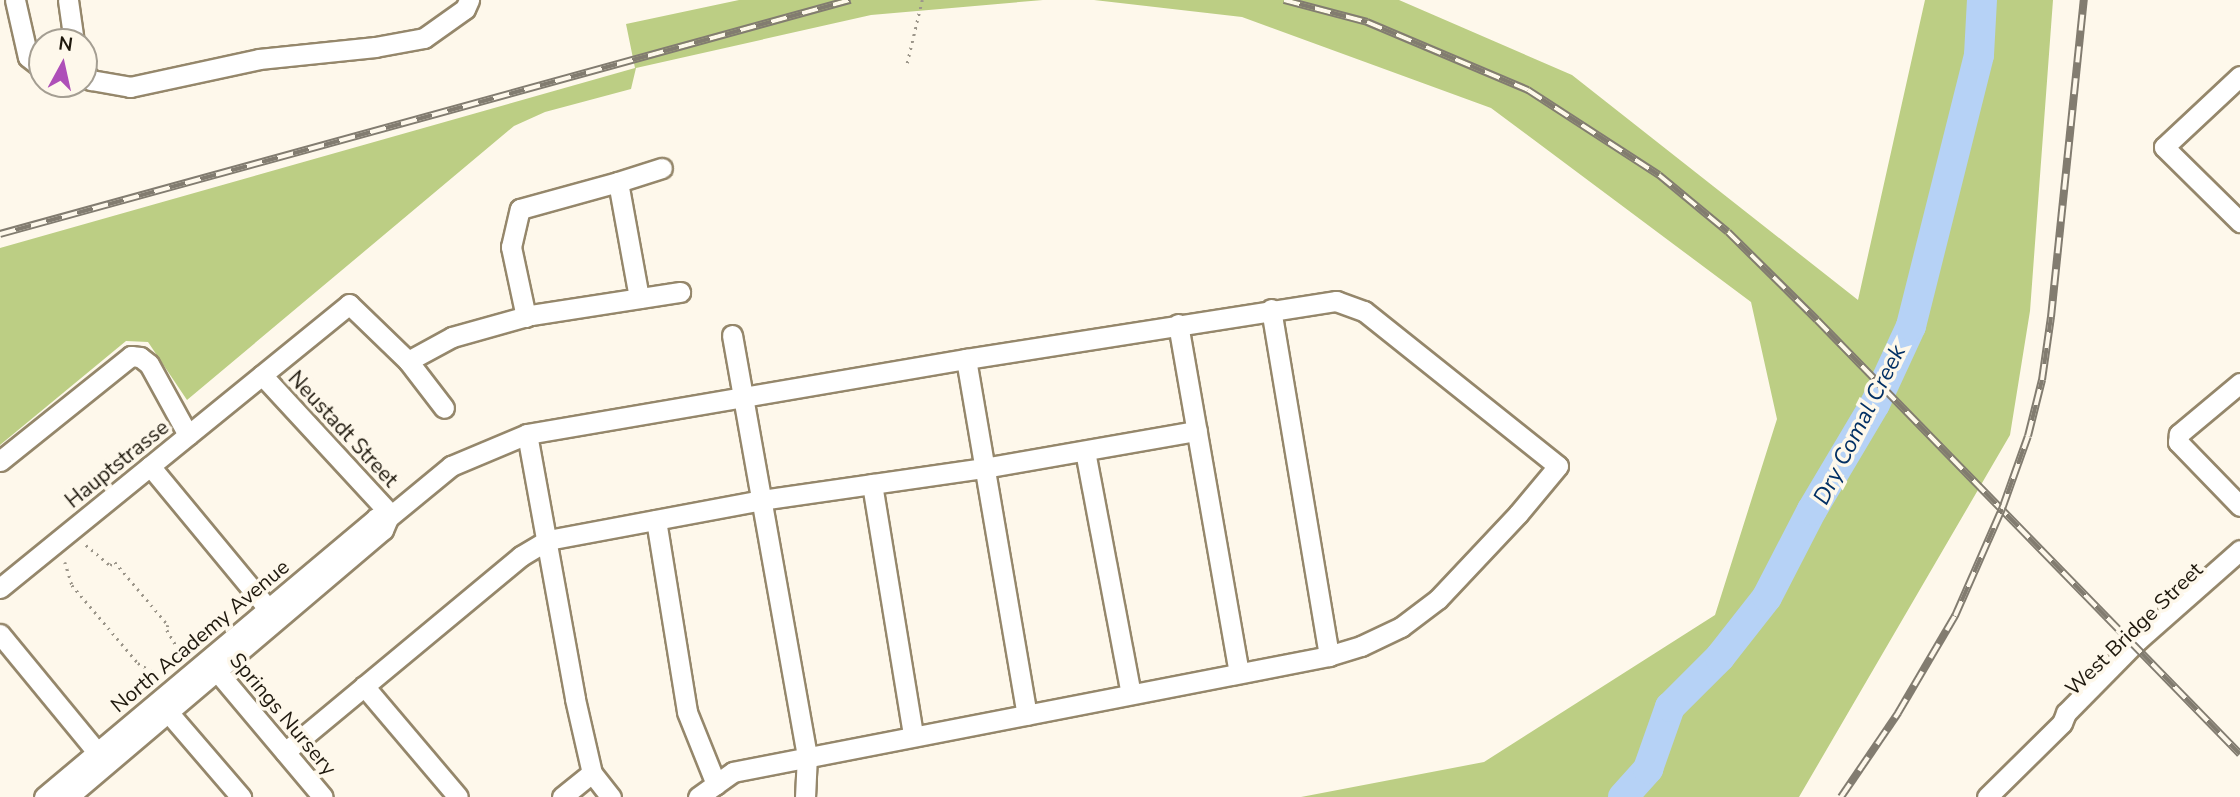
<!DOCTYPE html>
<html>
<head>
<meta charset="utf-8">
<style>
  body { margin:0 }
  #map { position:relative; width:2240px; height:797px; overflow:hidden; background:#fef8eb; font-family:"Nunito Sans",sans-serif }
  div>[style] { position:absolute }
  .forest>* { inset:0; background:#bcce84 }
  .river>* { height:30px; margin:-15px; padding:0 15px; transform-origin:15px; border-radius:15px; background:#b6d2f6 }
  .path>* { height:2.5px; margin-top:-1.25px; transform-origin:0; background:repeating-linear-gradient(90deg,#9c968a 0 2px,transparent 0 7px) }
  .roads { filter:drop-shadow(2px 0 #95876b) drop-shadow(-2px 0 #95876b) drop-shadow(0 2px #95876b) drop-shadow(0 -2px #95876b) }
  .minor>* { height:19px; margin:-9.5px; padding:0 9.5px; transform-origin:9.5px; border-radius:9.5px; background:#fff }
  .rail>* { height:8px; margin-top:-4px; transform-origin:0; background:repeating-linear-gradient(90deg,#fef8eb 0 16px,#827c70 0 32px); box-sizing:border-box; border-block:2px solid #827c70 }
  span { translate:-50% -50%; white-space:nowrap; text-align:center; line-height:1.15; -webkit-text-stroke:7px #fef8eb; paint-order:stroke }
  .street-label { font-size:21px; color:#1e180d }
  .water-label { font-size:23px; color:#033064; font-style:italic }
  .north { position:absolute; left:28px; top:28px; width:70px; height:70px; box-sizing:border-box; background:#fef8eb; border:2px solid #a49e92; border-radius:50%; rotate:8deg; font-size:19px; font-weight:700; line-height:28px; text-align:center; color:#1e180d }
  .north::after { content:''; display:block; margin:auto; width:24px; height:32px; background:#ae4fb8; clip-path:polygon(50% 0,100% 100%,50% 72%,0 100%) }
</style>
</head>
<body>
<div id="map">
  <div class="forest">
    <i style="clip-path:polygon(739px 0,1043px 0,871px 15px,636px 68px,631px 89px,545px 112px,514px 126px,187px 400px,148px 342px,126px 341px,0 445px,0 248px,635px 68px,626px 24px)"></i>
    <i style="clip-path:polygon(1094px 0,1399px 0,1572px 75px,1858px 300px,1925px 0,2053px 0,2030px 311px,2010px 435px,1799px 797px,1301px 797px,1484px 762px,1715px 615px,1777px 419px,1751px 302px,1491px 108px,1242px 17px)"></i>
  </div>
  <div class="river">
    <i style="left:1623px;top:797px;width:38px;rotate:-48deg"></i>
    <i style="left:1648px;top:769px;width:66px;rotate:-70.5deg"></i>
    <i style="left:1670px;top:707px;width:71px;rotate:-45deg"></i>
    <i style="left:1720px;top:657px;width:76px;rotate:-51.9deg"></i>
    <i style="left:1767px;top:597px;width:98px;rotate:-62.7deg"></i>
    <i style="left:1812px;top:510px;width:123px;rotate:-59.3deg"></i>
    <i style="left:1875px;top:404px;width:86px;rotate:-65.2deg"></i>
    <i style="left:1911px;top:326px;width:279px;rotate:-75.9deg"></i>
    <i style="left:1979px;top:55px;width:55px;rotate:-86.9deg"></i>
  </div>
  <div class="path">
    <i style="left:907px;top:63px;width:65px;rotate:-76.6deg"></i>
    <i style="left:86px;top:545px;width:31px;rotate:40deg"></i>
    <i style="left:110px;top:565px;width:6px;rotate:-31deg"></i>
    <i style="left:115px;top:562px;width:82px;rotate:49.9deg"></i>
    <i style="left:168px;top:625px;width:5px;rotate:101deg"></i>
    <i style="left:167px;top:630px;width:31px;rotate:59deg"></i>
    <i style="left:65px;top:562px;width:24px;rotate:73deg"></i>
    <i style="left:72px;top:585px;width:102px;rotate:49.8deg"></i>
    <i style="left:138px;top:663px;width:26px;rotate:31deg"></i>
  </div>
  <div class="roads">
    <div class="minor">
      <i style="left:15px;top:0;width:58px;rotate:77.2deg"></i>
      <i style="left:28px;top:57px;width:18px;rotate:38deg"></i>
      <i style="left:68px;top:0;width:42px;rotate:81.9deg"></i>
      <i style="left:84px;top:72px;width:11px;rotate:49deg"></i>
      <i style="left:91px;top:80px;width:40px;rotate:10deg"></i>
      <i style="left:130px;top:87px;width:132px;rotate:-12.2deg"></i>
      <i style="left:259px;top:59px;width:117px;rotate:-5.9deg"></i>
      <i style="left:375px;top:47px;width:50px;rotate:-10.4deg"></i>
      <i style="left:424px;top:38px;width:50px;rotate:-35.3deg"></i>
      <i style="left:465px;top:9px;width:10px;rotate:-66deg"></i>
      <i style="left:2240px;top:76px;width:104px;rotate:136.9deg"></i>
      <i style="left:2164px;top:147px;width:107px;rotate:44.6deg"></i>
      <i style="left:618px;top:182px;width:46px;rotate:-17.7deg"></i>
      <i style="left:1271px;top:309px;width:352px;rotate:80.5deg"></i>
      <i style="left:526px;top:317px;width:72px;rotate:-102.1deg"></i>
      <i style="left:511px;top:247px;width:39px;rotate:-77deg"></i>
      <i style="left:520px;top:209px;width:102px;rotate:-15.4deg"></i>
      <i style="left:618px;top:182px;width:118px;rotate:79.7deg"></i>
      <i style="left:1178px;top:324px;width:354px;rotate:80.1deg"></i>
      <i style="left:732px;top:335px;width:427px;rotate:79.9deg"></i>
      <i style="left:807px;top:755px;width:42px;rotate:92.7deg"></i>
      <i style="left:966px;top:359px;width:361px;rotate:80.3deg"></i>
      <i style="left:408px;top:361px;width:59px;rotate:52.5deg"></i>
      <i style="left:262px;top:375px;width:190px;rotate:47.3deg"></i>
      <i style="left:2240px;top:383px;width:80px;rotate:140.1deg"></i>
      <i style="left:2179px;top:434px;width:8px;rotate:97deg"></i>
      <i style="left:2178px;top:442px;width:89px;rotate:45.9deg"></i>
      <i style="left:527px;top:434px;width:269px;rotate:79.7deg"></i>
      <i style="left:575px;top:699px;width:76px;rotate:77.1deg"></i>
      <i style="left:592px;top:773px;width:31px;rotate:52deg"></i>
      <i style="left:1085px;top:451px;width:247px;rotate:79.3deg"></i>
      <i style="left:0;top:461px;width:168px;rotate:-38.7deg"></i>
      <i style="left:131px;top:356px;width:9px;rotate:6deg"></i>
      <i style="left:140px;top:357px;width:11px;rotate:38deg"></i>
      <i style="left:149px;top:364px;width:81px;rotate:61.2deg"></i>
      <i style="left:150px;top:466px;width:195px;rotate:50.4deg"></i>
      <i style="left:872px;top:484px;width:254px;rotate:80.7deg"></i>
      <i style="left:656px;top:520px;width:194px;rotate:80.8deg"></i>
      <i style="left:687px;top:712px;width:78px;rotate:68.1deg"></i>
      <i style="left:0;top:588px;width:450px;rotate:-39.1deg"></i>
      <i style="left:349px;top:304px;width:82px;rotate:44deg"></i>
      <i style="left:408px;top:361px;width:50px;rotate:-28.6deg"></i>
      <i style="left:452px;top:337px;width:82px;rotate:-15.6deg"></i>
      <i style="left:531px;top:315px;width:151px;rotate:-8.8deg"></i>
      <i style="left:0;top:634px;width:153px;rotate:50.6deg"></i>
      <i style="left:210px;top:663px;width:175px;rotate:49.9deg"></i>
      <i style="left:364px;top:686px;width:145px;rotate:49.7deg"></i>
      <i style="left:161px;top:704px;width:123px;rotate:49.3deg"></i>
      <i style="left:285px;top:752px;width:307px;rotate:-39.7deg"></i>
      <i style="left:521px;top:556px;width:31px;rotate:-31deg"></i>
      <i style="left:548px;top:540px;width:217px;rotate:-10.6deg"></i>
      <i style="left:761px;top:500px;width:225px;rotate:-8.2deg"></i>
      <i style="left:984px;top:468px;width:216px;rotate:-9.9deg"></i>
      <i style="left:44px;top:797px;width:434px;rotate:-40deg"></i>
      <i style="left:376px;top:518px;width:12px"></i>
      <i style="left:68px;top:797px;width:413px;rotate:-40.3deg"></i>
      <i style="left:383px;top:530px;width:13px;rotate:-67deg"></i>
      <i style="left:388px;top:518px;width:82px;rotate:-39.5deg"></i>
      <i style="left:451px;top:466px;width:82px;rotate:-22.8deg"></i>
      <i style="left:527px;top:434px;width:445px;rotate:-9.7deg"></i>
      <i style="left:966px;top:359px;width:375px;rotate:-8.9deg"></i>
      <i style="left:1336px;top:301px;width:30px;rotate:20deg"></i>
      <i style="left:1364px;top:311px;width:248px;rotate:38.6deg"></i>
      <i style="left:1558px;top:466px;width:62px;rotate:129.8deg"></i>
      <i style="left:1518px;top:514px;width:117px;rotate:133.3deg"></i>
      <i style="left:1438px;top:599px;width:46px;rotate:142.9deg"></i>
      <i style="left:1401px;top:627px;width:44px;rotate:154.6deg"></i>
      <i style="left:1361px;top:646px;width:34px;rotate:163deg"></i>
      <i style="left:1329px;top:656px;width:607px;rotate:168.99deg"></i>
      <i style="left:733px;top:772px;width:43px;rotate:144.5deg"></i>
      <i style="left:562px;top:797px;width:38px;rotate:-39deg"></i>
      <i style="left:1987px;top:797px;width:105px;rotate:-44.6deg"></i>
      <i style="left:2062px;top:723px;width:11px;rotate:-68deg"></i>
      <i style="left:2066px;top:713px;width:103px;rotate:-45.4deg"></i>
      <i style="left:2138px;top:640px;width:136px;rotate:-41.4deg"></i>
    </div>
  </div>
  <div class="rail">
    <i style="left:1284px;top:0;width:86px;rotate:14.8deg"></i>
    <i style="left:1367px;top:22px;width:175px;rotate:22.9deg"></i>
    <i style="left:1528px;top:90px;width:156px;rotate:33deg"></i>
    <i style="left:1659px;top:175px;width:89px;rotate:39.6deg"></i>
    <i style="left:1728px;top:232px;width:125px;rotate:44.7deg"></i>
    <i style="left:1817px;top:320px;width:606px;rotate:45.74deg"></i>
    <i style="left:0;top:234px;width:882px;rotate:-15.39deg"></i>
    <i style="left:1841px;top:797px;width:102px;rotate:-55.8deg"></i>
    <i style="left:1898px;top:713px;width:113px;rotate:-59.6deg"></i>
    <i style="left:1955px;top:616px;width:117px;rotate:-66.3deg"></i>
    <i style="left:2002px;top:509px;width:77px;rotate:-70.4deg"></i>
    <i style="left:2028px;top:436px;width:58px;rotate:-76deg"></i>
    <i style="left:2042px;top:380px;width:64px;rotate:-81.9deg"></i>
    <i style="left:2051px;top:317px;width:319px;rotate:-84.1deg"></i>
  </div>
  <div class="street-label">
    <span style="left:343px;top:429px;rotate:47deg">Neustadt Street</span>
    <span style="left:117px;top:464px;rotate:-39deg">Hauptstrasse</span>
    <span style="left:2134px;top:629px;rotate:-44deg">West Bridge Street</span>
    <span style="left:200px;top:636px;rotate:-40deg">North Academy Avenue</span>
    <span style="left:283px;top:714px;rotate:50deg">Springs Nursery</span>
  </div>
  <div class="water-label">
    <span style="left:1860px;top:425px;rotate:-63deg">Dry Comal Creek</span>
  </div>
  <div class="north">N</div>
</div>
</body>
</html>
